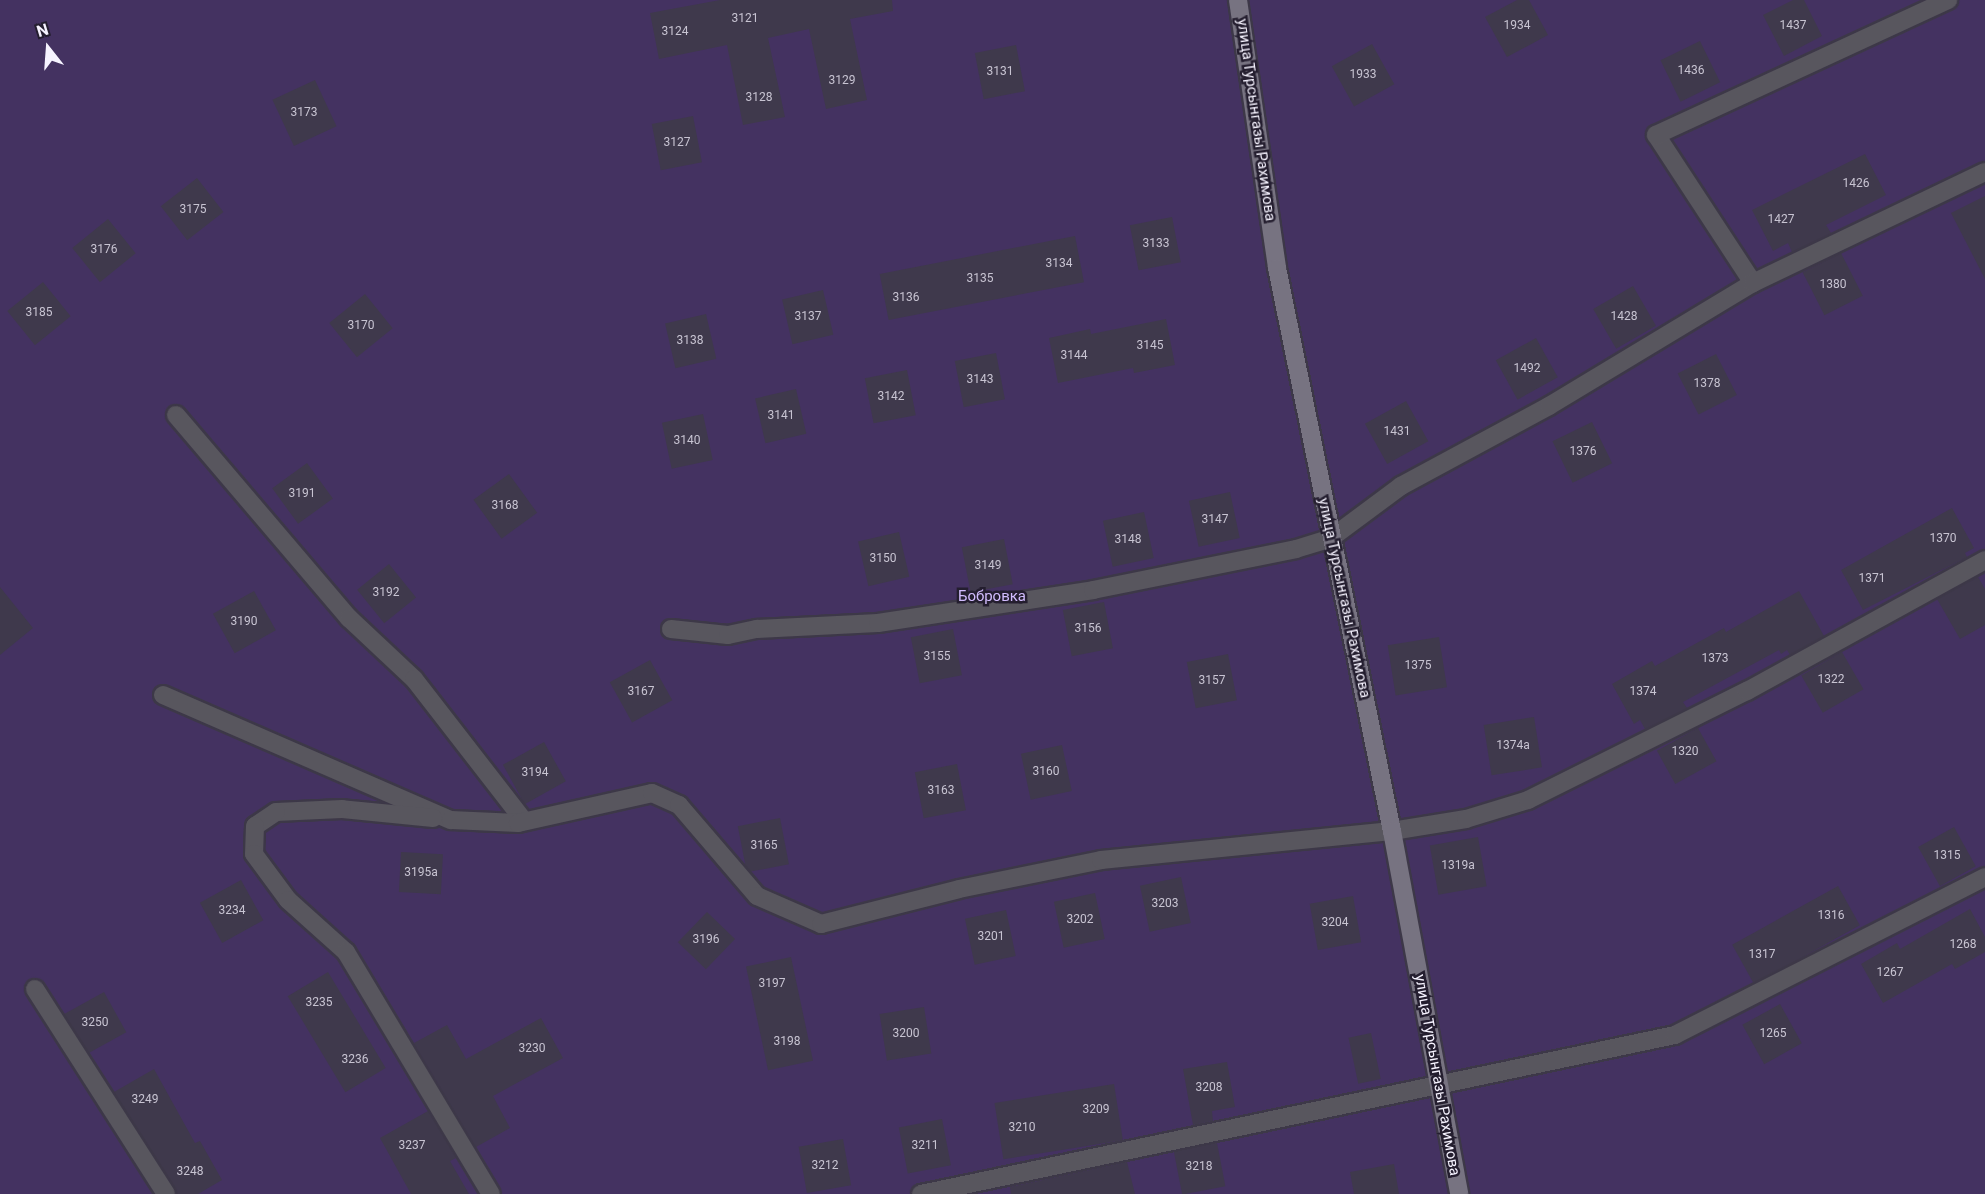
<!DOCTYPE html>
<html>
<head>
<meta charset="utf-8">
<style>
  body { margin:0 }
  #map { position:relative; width:1985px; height:1194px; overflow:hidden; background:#241e2f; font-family:Roboto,sans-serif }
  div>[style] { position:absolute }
  .green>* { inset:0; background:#443261; transform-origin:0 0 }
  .building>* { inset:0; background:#3f394c; transform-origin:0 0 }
  .roads { filter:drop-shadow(2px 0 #3d3848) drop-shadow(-2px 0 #3d3848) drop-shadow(0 2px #3d3848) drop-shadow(0 -2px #3d3848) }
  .street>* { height:18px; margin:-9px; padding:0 9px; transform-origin:9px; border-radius:9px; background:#58565e }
  .secondary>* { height:18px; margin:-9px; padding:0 9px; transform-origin:9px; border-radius:9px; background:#777381 }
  span { translate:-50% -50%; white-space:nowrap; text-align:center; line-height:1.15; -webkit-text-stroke:5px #241e2f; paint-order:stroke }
  .number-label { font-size:12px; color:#c8c4d2 }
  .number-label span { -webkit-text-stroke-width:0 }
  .street-label { font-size:15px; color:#f6f3ff }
  .park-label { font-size:15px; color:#d2bcfe }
  .north { position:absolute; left:18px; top:18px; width:60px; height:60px; -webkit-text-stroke:4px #241e2f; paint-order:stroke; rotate:343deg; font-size:16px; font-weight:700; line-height:24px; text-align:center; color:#f6f3ff }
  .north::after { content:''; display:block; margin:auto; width:21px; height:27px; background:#f6f3ff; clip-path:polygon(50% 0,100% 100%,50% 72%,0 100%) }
</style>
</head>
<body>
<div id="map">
  <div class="green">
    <i style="left:0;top:0;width:1985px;height:1194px"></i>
  </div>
  <div class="building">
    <i style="clip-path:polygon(720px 0,892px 0,893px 11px,850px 19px,867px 100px,826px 109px,809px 29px,768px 38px,785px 117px,743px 125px,727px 45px,659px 59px,650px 13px)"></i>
    <i style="clip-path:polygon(1517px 0,1529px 0,1548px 35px,1507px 57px,1485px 17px)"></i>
    <i style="clip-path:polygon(1793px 0,1804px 0,1822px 36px,1784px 56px,1763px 15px)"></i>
    <i style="left:1700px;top:41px;width:46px;height:44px;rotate:64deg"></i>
    <i style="left:1372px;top:44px;width:46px;height:46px;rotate:61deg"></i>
    <i style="left:1016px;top:45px;width:47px;height:42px;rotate:79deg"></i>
    <i style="left:315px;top:80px;width:51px;height:47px;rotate:65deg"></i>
    <i style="left:693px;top:116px;width:47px;height:42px;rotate:79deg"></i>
    <i style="clip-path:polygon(1865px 154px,1886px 195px,1826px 225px,1831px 233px,1792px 252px,1788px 243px,1773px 251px,1752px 210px)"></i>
    <i style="left:197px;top:178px;width:43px;height:46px;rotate:52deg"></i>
    <i style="clip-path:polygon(1985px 196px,1985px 279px,1951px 213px)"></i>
    <i style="left:1172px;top:217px;width:46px;height:43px;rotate:79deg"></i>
    <i style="left:108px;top:219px;width:44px;height:46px;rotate:51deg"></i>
    <i style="left:1075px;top:236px;width:47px;height:199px;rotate:79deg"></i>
    <i style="left:1841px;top:253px;width:48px;height:43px;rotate:63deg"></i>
    <i style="left:43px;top:282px;width:44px;height:46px;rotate:51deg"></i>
    <i style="left:1633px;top:286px;width:46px;height:46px;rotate:60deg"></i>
    <i style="left:823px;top:290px;width:46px;height:42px;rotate:77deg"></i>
    <i style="left:365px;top:294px;width:44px;height:46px;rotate:51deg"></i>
    <i style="left:706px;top:314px;width:46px;height:42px;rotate:77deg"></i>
    <i style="clip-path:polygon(1166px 319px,1175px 365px,1134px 373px,1133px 368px,1058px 383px,1049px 338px,1090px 329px,1091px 334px)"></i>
    <i style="left:1536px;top:338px;width:45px;height:46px;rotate:61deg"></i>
    <i style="left:996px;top:353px;width:47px;height:42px;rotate:79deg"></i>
    <i style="left:1716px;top:354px;width:46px;height:43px;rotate:63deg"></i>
    <i style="left:907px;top:370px;width:46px;height:43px;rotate:79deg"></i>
    <i style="left:796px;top:389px;width:46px;height:42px;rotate:77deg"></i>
    <i style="left:1406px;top:401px;width:46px;height:47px;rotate:61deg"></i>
    <i style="left:703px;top:414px;width:47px;height:42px;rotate:78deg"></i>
    <i style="left:1592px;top:422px;width:46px;height:44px;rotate:64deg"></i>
    <i style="left:307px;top:463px;width:44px;height:43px;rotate:54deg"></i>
    <i style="left:509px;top:474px;width:48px;height:44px;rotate:54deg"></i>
    <i style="left:1230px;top:492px;width:47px;height:42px;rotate:78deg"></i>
    <i style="clip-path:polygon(1952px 508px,1974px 548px,1965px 553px,1967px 557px,1863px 610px,1841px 570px)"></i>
    <i style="left:1144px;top:512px;width:47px;height:42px;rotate:78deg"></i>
    <i style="left:899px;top:532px;width:46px;height:42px;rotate:77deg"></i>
    <i style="left:1004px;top:539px;width:46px;height:43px;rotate:79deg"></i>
    <i style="left:389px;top:564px;width:43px;height:41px;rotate:51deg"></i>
    <i style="clip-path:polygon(1978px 577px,1985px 589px,1985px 625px,1960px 639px,1937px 599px)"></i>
    <i style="clip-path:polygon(0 587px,33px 628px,0 655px)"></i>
    <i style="left:254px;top:591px;width:45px;height:47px;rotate:61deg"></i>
    <i style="clip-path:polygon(1799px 591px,1824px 636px,1790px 655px,1787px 650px,1781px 654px,1779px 650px,1683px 702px,1687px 708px,1645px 729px,1640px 720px,1634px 724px,1612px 684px,1652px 661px,1655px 666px,1724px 628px,1726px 632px)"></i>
    <i style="left:1104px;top:602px;width:47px;height:42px;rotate:79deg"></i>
    <i style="left:953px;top:629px;width:47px;height:43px;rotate:79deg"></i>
    <i style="left:1439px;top:637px;width:51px;height:52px;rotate:81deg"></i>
    <i style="left:1842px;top:652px;width:43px;height:47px;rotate:60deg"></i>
    <i style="left:1228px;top:654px;width:47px;height:42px;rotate:79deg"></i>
    <i style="left:650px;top:660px;width:46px;height:46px;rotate:61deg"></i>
    <i style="left:1534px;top:717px;width:51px;height:51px;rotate:81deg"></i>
    <i style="left:1698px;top:728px;width:38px;height:47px;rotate:61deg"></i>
    <i style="left:544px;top:742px;width:45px;height:47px;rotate:61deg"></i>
    <i style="left:1062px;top:745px;width:47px;height:42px;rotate:78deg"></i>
    <i style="left:957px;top:764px;width:47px;height:43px;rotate:79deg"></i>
    <i style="left:780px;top:818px;width:47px;height:43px;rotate:79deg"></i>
    <i style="left:1954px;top:827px;width:45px;height:41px;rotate:61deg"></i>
    <i style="left:1478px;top:837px;width:50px;height:49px;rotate:80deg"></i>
    <i style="left:401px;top:852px;width:42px;height:40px;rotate:3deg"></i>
    <i style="left:1181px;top:877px;width:47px;height:42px;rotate:78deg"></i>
    <i style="left:241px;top:880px;width:46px;height:47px;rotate:61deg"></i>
    <i style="left:1838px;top:886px;width:45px;height:121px;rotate:61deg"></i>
    <i style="left:1095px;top:893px;width:47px;height:42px;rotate:78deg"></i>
    <i style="left:1353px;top:896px;width:47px;height:44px;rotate:80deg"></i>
    <i style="clip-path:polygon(1970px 909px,1985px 937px,1985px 952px,1955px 969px,1952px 964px,1883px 1003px,1861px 964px,1897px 943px,1900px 949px)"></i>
    <i style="left:1006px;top:910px;width:47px;height:42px;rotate:78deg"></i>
    <i style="left:707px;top:912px;width:39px;height:42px;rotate:44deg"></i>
    <i style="left:791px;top:957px;width:106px;height:46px;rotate:78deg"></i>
    <i style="left:328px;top:972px;width:112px;height:47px;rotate:59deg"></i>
    <i style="left:104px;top:992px;width:46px;height:46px;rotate:61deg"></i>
    <i style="left:1780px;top:1004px;width:45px;height:43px;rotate:61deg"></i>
    <i style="left:924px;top:1007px;width:47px;height:45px;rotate:81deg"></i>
    <i style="clip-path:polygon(541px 1018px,563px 1058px,493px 1096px,510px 1128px,476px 1147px,414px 1043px,447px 1025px,466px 1059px)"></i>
    <i style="left:1371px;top:1033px;width:47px;height:23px;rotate:78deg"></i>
    <i style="clip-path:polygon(1227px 1062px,1235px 1107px,1212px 1111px,1213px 1121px,1193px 1125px,1183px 1069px)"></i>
    <i style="clip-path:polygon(154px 1069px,195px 1143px,200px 1141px,222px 1180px,198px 1194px,177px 1194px,114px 1092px)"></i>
    <i style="left:1114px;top:1084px;width:57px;height:121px;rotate:81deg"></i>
    <i style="clip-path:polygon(428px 1111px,456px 1158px,450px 1161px,469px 1194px,411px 1194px,380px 1138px)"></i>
    <i style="left:942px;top:1119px;width:47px;height:44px;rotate:79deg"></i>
    <i style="left:843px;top:1139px;width:47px;height:45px;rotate:80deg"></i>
    <i style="left:1217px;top:1143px;width:44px;height:44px;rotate:79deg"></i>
    <i style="clip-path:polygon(1127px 1162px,1135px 1194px,1011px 1194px,1010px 1187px)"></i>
    <i style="clip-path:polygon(1394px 1164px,1399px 1194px,1354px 1194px,1350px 1172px)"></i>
  </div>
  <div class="roads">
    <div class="street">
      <i style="left:1753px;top:283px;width:177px;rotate:-123.2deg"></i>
      <i style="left:1656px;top:135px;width:322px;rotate:-24.8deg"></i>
      <i style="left:176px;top:415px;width:267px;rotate:49.6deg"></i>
      <i style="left:349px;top:618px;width:89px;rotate:43.2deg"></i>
      <i style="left:414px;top:679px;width:180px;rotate:52.2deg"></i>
      <i style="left:671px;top:629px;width:57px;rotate:6deg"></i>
      <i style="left:728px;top:635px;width:30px;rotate:-12deg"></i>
      <i style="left:757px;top:629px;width:121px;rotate:-2.8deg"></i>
      <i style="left:878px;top:623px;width:218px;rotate:-8.7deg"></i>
      <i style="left:1093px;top:590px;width:207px;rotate:-11.4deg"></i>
      <i style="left:1296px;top:549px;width:37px;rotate:-17deg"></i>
      <i style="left:1331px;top:538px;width:87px;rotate:-36.6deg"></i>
      <i style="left:1401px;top:486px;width:168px;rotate:-28.4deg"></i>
      <i style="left:1549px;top:406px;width:238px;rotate:-31.1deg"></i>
      <i style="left:1753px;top:283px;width:257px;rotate:-25.6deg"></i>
      <i style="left:163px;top:695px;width:314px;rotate:23.5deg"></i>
      <i style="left:451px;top:820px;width:67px;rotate:2.6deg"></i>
      <i style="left:518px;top:823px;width:137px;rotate:-12.6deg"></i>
      <i style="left:652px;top:793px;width:30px;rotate:24deg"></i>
      <i style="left:679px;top:805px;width:120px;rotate:49.4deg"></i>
      <i style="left:757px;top:896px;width:70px;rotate:23.6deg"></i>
      <i style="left:821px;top:924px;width:142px;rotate:-14.2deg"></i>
      <i style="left:959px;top:889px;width:145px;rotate:-11.5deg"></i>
      <i style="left:1101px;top:860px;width:292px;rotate:-5.7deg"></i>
      <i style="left:1392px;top:831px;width:75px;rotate:-9.2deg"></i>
      <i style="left:1466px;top:819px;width:65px;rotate:-17deg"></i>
      <i style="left:1528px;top:800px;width:245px;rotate:-26.5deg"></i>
      <i style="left:1747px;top:691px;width:272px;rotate:-28.8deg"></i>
      <i style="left:433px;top:818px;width:91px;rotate:-174.4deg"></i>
      <i style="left:342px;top:809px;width:66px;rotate:177.4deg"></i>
      <i style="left:276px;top:812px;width:25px;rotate:146deg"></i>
      <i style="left:255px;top:826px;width:28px;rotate:92deg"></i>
      <i style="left:254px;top:854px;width:57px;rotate:53.5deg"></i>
      <i style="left:288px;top:900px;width:78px;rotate:41.9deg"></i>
      <i style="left:346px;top:952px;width:282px;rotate:59.1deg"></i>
      <i style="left:35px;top:989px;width:243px;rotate:57.4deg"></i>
      <i style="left:921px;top:1194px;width:771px;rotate:-11.91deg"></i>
      <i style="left:1675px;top:1035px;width:348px;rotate:-27deg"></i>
    </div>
    <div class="secondary">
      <i style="left:1238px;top:0;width:271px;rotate:81.7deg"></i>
      <i style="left:1277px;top:268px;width:575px;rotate:78.46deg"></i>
      <i style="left:1392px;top:831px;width:369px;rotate:79.5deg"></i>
    </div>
  </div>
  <div class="number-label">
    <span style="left:745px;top:19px">3121</span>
    <span style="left:1517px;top:26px">1934</span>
    <span style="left:1793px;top:26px">1437</span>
    <span style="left:675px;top:32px">3124</span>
    <span style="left:1691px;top:71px">1436</span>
    <span style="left:1000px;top:72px">3131</span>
    <span style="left:1363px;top:75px">1933</span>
    <span style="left:842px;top:81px">3129</span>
    <span style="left:759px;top:98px">3128</span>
    <span style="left:304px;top:113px">3173</span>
    <span style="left:677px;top:143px">3127</span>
    <span style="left:1856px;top:184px">1426</span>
    <span style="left:193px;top:210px">3175</span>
    <span style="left:1781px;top:220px">1427</span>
    <span style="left:1156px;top:244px">3133</span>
    <span style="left:104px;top:250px">3176</span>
    <span style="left:1059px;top:264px">3134</span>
    <span style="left:980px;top:279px">3135</span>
    <span style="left:1833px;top:285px">1380</span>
    <span style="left:906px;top:298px">3136</span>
    <span style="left:39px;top:313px">3185</span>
    <span style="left:808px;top:317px">3137</span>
    <span style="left:1624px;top:317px">1428</span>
    <span style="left:361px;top:326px">3170</span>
    <span style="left:690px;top:341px">3138</span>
    <span style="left:1150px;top:346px">3145</span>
    <span style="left:1074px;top:356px">3144</span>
    <span style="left:1527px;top:369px">1492</span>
    <span style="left:980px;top:380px">3143</span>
    <span style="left:1707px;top:384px">1378</span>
    <span style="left:891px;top:397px">3142</span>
    <span style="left:781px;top:416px">3141</span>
    <span style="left:1397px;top:432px">1431</span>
    <span style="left:687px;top:441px">3140</span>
    <span style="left:1583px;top:452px">1376</span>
    <span style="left:302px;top:494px">3191</span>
    <span style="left:505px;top:506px">3168</span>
    <span style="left:1215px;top:520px">3147</span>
    <span style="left:1943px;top:539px">1370</span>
    <span style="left:1128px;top:540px">3148</span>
    <span style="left:883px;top:559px">3150</span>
    <span style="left:988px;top:566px">3149</span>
    <span style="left:1872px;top:579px">1371</span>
    <span style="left:386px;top:593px">3192</span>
    <span style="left:244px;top:622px">3190</span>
    <span style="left:1088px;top:629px">3156</span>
    <span style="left:937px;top:657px">3155</span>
    <span style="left:1715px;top:659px">1373</span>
    <span style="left:1418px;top:666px">1375</span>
    <span style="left:1831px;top:680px">1322</span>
    <span style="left:1212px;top:681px">3157</span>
    <span style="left:641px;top:692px">3167</span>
    <span style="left:1643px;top:692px">1374</span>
    <span style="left:1513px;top:746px">1374а</span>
    <span style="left:1685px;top:752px">1320</span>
    <span style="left:1046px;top:772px">3160</span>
    <span style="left:535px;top:773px">3194</span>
    <span style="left:941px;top:791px">3163</span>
    <span style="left:764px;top:846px">3165</span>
    <span style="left:1947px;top:856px">1315</span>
    <span style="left:1458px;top:866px">1319а</span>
    <span style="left:421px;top:873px">3195а</span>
    <span style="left:1165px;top:904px">3203</span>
    <span style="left:232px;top:911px">3234</span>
    <span style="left:1831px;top:916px">1316</span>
    <span style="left:1080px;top:920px">3202</span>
    <span style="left:1335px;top:923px">3204</span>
    <span style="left:991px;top:937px">3201</span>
    <span style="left:706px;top:940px">3196</span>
    <span style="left:1963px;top:945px">1268</span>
    <span style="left:1762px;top:955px">1317</span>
    <span style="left:1890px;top:973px">1267</span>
    <span style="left:772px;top:984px">3197</span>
    <span style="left:319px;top:1003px">3235</span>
    <span style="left:95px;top:1023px">3250</span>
    <span style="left:906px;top:1034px">3200</span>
    <span style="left:1773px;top:1034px">1265</span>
    <span style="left:787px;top:1042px">3198</span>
    <span style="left:532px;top:1049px">3230</span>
    <span style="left:355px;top:1060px">3236</span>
    <span style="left:1209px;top:1088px">3208</span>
    <span style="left:145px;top:1100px">3249</span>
    <span style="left:1096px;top:1110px">3209</span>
    <span style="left:1022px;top:1128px">3210</span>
    <span style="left:412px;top:1146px">3237</span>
    <span style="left:925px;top:1146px">3211</span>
    <span style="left:825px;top:1166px">3212</span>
    <span style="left:1199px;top:1167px">3218</span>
    <span style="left:190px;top:1172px">3248</span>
  </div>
  <div class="street-label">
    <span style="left:1256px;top:120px;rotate:82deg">улица Турсынгазы Рахимова</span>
    <span style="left:1344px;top:598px;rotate:78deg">улица Турсынгазы Рахимова</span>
    <span style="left:1437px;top:1075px;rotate:80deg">улица Турсынгазы Рахимова</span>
  </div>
  <div class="park-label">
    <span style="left:992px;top:597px">Бобровка</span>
  </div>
  <div class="north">N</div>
</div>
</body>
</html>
